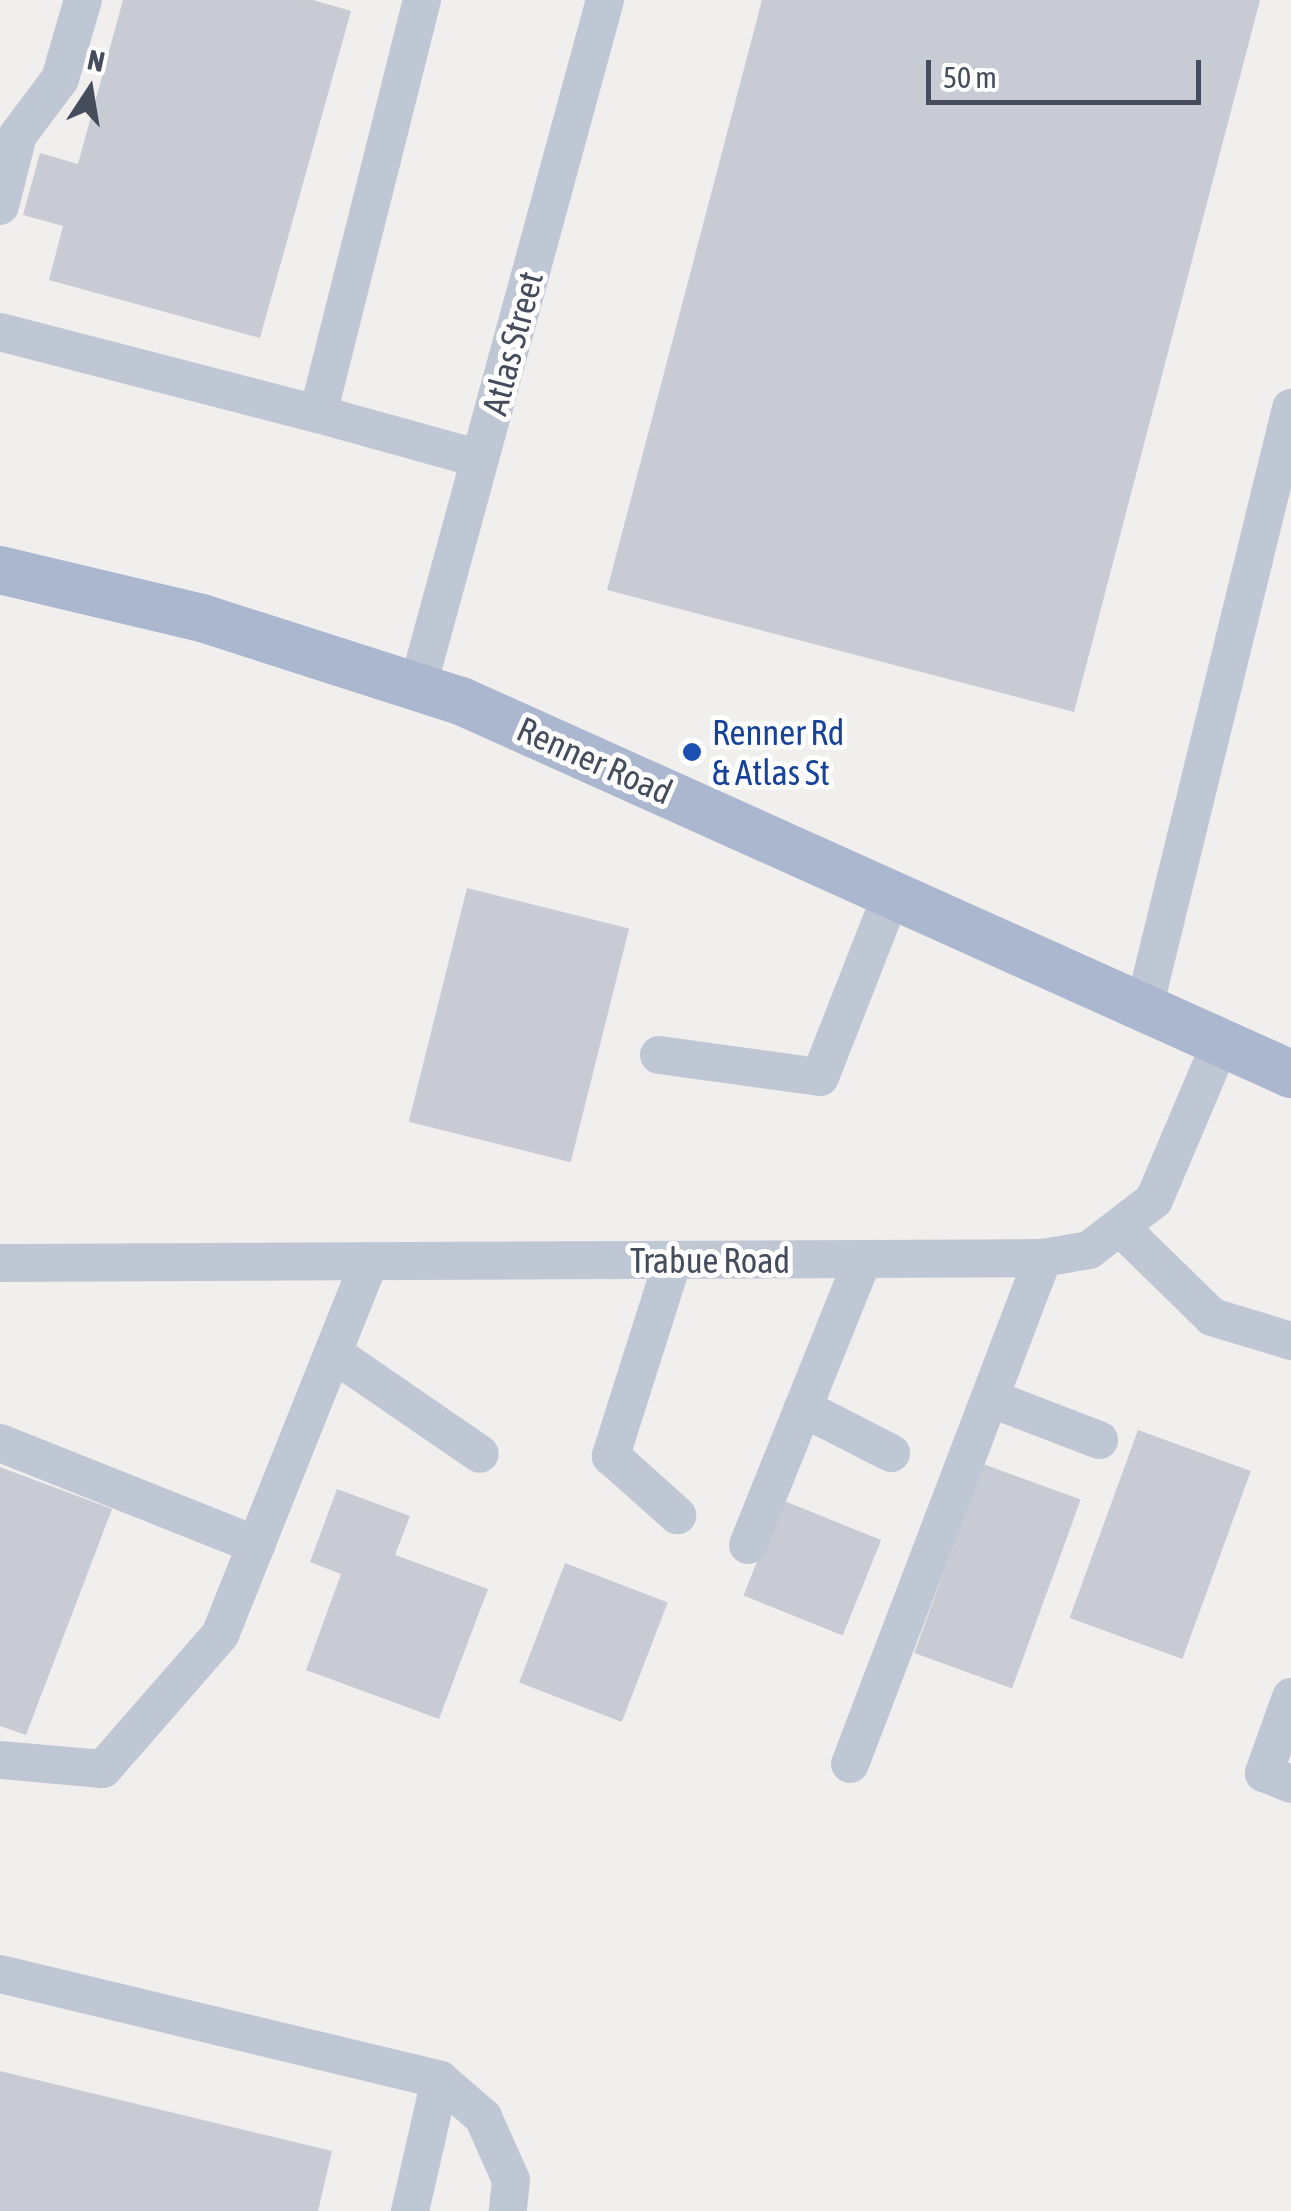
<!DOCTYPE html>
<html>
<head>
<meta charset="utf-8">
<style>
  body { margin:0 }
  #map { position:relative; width:1291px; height:2211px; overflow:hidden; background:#f1eeee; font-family:"Asap Condensed",sans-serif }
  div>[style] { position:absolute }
  .building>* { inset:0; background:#c9cbd4; transform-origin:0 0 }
  .minor>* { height:38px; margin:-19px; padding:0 19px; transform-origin:19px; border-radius:19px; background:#c0c7d4 }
  .major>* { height:48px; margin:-24px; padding:0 24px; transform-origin:24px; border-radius:24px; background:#abb7cf }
  .dots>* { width:28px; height:28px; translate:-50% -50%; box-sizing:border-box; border:5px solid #fff; border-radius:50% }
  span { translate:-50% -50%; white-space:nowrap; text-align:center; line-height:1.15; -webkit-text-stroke:10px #fff; paint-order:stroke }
  .street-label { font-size:35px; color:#454d5d }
  .transit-label { font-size:35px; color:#164399 }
  .left { translate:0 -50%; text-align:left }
  .north { position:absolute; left:40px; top:40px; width:100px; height:100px; -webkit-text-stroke:8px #fff; paint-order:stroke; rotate:12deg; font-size:28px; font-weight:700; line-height:40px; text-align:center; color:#454d5d }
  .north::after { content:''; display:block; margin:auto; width:35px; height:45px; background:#454d5d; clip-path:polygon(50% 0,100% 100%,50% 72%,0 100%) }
  .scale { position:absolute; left:926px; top:60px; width:275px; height:45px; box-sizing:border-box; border:5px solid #454d5d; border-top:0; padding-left:12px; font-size:30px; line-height:35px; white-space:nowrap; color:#454d5d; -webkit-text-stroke:8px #fff; paint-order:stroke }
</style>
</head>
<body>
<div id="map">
  <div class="building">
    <i style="clip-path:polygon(123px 0,313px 0,351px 11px,260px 338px,49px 280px,63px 226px,23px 215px,40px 153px,78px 164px)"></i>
    <i style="clip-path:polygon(762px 0,1260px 0,1074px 712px,607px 590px)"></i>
    <i style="left:467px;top:888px;width:167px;height:241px;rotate:14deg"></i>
    <i style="left:1138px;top:1430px;width:120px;height:200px;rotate:20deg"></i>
    <i style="left:983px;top:1464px;width:104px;height:201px;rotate:20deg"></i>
    <i style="clip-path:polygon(0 1467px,112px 1509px,26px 1735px,0 1726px)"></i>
    <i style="clip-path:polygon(337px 1489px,410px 1516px,395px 1555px,488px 1589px,439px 1719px,306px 1670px,341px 1574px,310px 1562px)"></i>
    <i style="left:782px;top:1500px;width:107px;height:103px;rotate:22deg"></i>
    <i style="left:565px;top:1563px;width:110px;height:128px;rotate:21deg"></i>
    <i style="clip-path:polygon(0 2071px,332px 2151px,318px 2211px,0 2211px)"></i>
  </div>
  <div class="minor">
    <i style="left:0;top:206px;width:73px;rotate:-75.8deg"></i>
    <i style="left:18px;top:135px;width:70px;rotate:-53.1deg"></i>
    <i style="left:60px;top:79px;width:82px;rotate:-73.8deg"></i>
    <i style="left:0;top:332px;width:328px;rotate:14.5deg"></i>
    <i style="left:318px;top:414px;width:427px;rotate:-75.9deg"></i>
    <i style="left:318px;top:414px;width:168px;rotate:15.5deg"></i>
    <i style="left:418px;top:686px;width:711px;rotate:-74.75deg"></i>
    <i style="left:1144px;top:1008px;width:618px;rotate:-76.23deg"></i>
    <i style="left:659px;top:1055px;width:162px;rotate:7.8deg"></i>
    <i style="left:820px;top:1077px;width:200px;rotate:-68.6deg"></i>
    <i style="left:1123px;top:1230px;width:124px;rotate:44.3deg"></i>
    <i style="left:1212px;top:1317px;width:83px;rotate:16.9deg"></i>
    <i style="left:673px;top:1260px;width:206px;rotate:107.6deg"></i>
    <i style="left:611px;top:1456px;width:89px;rotate:41.8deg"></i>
    <i style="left:0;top:1263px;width:1043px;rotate:-0.27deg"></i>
    <i style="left:1043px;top:1258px;width:47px;rotate:-9.9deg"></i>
    <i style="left:1089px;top:1250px;width:82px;rotate:-37.6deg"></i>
    <i style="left:1154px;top:1200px;width:172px;rotate:-67deg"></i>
    <i style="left:333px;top:1353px;width:178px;rotate:34.5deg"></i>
    <i style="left:990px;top:1398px;width:117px;rotate:21.1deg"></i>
    <i style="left:803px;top:1408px;width:99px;rotate:27.1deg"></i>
    <i style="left:0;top:1443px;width:276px;rotate:21.7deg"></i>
    <i style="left:748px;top:1545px;width:308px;rotate:-68.1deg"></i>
    <i style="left:1291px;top:1697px;width:81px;rotate:109.6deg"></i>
    <i style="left:1264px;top:1773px;width:29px;rotate:22deg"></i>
    <i style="left:0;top:1760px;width:103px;rotate:5deg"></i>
    <i style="left:103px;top:1769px;width:178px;rotate:-48.9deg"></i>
    <i style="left:220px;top:1635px;width:402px;rotate:-68.2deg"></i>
    <i style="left:850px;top:1764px;width:542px;rotate:-69.12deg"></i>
    <i style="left:0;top:1974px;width:453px;rotate:13.5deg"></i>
    <i style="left:440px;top:2080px;width:57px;rotate:40.7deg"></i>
    <i style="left:483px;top:2117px;width:69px;rotate:66deg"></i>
    <i style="left:511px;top:2180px;width:31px;rotate:96deg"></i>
    <i style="left:410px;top:2211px;width:134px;rotate:-77.1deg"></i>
  </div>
  <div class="major">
    <i style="left:0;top:570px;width:208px;rotate:13.4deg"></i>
    <i style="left:202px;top:618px;width:272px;rotate:17.8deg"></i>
    <i style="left:461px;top:701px;width:910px;rotate:24.2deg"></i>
  </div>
  <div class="dots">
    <i style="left:692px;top:752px;background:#1a4fb4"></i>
  </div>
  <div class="street-label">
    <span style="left:512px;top:343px;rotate:-75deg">Atlas Street</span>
    <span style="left:595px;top:760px;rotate:24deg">Renner Road</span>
    <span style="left:710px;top:1260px">Trabue Road</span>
  </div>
  <div class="transit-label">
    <span class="left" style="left:712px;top:752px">Renner Rd<br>&amp; Atlas St</span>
  </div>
  <div class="north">N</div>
  <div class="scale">50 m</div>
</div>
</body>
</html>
